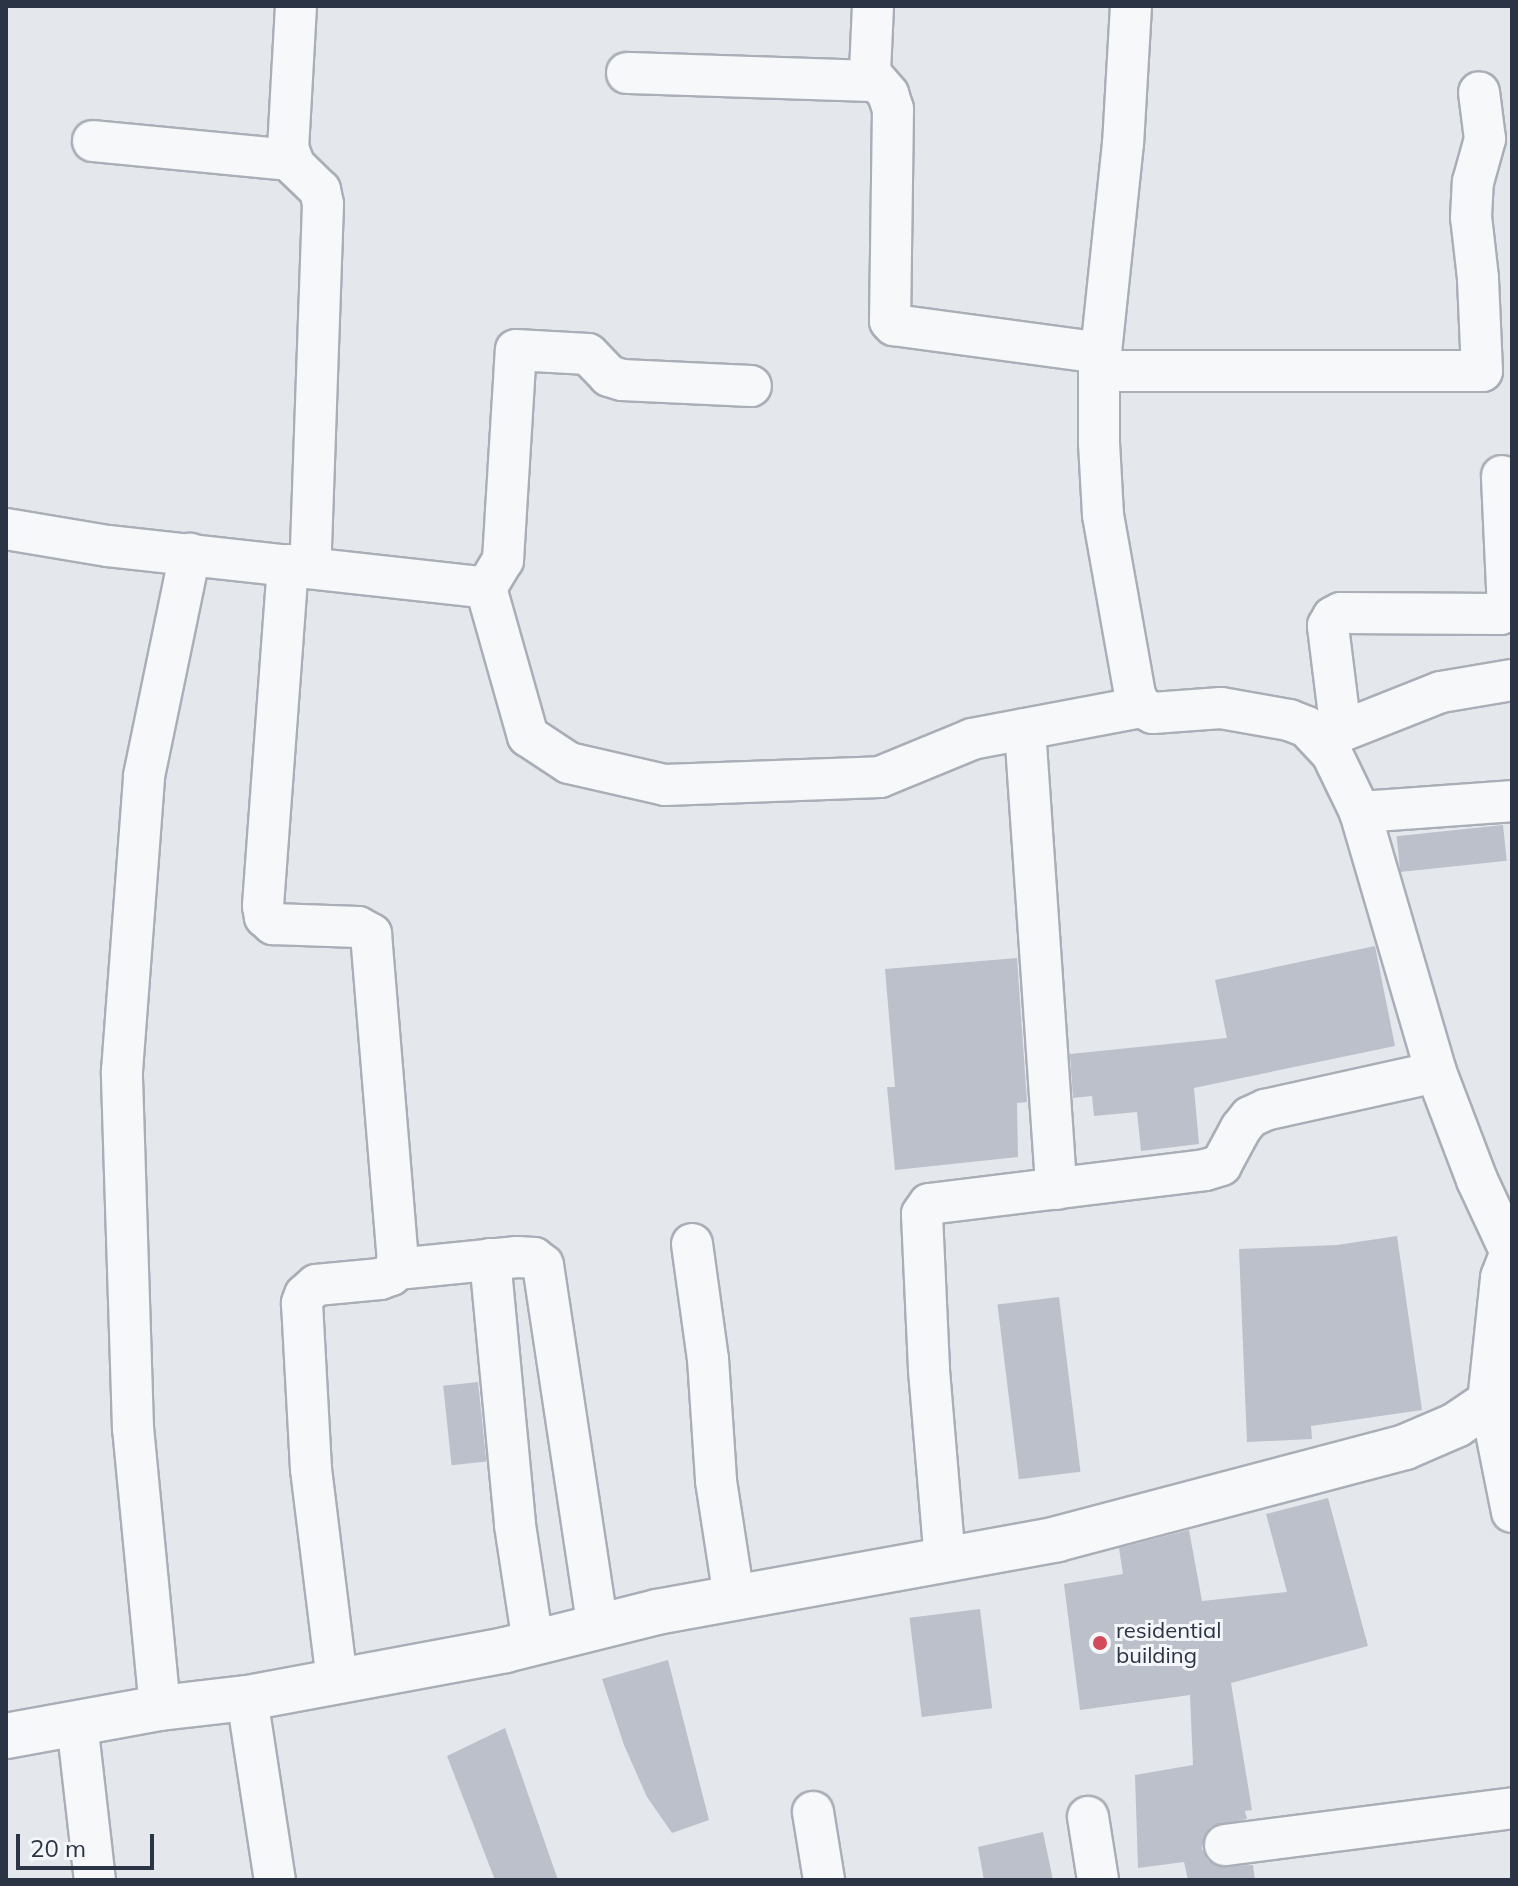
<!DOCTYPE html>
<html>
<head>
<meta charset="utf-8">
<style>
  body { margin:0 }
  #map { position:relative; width:1518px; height:1886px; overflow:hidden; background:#e4e7ec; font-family:Mulish,sans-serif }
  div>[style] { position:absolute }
  .building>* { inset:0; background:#bbc0ca; transform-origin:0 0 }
  .roads { filter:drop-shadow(2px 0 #a9aeb7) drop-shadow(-2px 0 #a9aeb7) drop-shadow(0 2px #a9aeb7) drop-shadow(0 -2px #a9aeb7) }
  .minor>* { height:40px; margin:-20px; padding:0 20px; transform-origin:20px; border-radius:20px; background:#f7f8fa }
  .tertiary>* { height:44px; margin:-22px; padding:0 22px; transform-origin:22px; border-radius:22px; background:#f7f8fa }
  .dots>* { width:22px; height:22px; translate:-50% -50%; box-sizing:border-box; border:4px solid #f4f6f9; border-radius:50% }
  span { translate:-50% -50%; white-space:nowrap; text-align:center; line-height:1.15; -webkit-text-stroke:6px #f4f6f9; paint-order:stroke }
  .poi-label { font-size:22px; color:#2b3445 }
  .left { translate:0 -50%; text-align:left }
  .frame { position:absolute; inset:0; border:8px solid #2b3445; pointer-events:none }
  .scale { position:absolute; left:16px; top:1834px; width:138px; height:36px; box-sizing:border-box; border:4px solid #2b3445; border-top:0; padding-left:10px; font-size:24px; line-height:28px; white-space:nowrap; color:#2b3445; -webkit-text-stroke:6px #f4f6f9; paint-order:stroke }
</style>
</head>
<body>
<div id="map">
  <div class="building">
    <i style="left:1503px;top:825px;width:36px;height:107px;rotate:84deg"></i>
    <i style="clip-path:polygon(1375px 946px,1395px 1046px,1194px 1088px,1199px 1144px,1141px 1151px,1137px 1112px,1094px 1116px,1092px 1096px,1073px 1098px,1070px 1054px,1227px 1038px,1215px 980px)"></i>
    <i style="clip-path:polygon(1017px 958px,1027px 1102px,1017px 1103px,1018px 1157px,895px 1170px,887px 1087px,895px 1087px,885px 969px)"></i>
    <i style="clip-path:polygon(1397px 1236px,1422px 1410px,1311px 1426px,1312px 1439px,1247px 1442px,1239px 1249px,1337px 1245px)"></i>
    <i style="left:1059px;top:1297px;width:176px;height:62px;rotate:83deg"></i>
    <i style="left:478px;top:1382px;width:80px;height:35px;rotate:84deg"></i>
    <i style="clip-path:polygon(1328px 1498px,1368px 1646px,1231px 1683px,1252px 1810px,1245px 1811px,1247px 1819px,1210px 1827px,1204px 1837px,1202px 1849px,1207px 1860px,1217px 1866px,1253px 1865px,1255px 1880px,1188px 1880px,1184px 1862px,1138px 1868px,1135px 1775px,1193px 1765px,1190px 1695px,1080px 1710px,1064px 1584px,1123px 1574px,1119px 1548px,1189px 1530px,1202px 1601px,1287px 1592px,1266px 1514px)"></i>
    <i style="left:980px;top:1609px;width:100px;height:71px;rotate:83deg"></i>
    <i style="clip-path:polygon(668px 1660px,709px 1820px,672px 1833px,647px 1797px,624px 1745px,602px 1679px)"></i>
    <i style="clip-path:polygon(505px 1728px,558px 1880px,495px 1880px,447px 1756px)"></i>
    <i style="clip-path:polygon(1043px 1832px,1053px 1880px,984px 1880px,978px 1847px)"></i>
  </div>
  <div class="roads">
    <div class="minor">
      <i style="left:296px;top:6px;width:142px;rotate:93.2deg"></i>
      <i style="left:288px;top:148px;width:19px;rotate:69deg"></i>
      <i style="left:295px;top:166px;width:35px;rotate:44deg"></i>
      <i style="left:320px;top:190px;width:14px;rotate:78deg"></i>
      <i style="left:323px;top:204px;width:364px;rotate:92deg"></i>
      <i style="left:873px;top:6px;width:67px;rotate:92.6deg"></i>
      <i style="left:870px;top:73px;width:28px;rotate:49deg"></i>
      <i style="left:888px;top:94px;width:16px;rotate:72deg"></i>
      <i style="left:893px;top:109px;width:212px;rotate:90.8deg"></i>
      <i style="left:890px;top:321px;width:6px;rotate:45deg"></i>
      <i style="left:894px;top:325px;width:209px;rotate:7.7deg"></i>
      <i style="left:1131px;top:6px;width:137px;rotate:93.3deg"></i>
      <i style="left:1123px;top:143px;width:229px;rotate:96deg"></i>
      <i style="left:1099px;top:371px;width:72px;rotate:90deg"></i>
      <i style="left:1099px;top:443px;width:72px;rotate:86.8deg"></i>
      <i style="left:1103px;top:515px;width:183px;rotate:79.9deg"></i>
      <i style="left:1135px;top:695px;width:13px;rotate:63deg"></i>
      <i style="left:1141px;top:707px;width:13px;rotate:27deg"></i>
      <i style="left:1153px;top:713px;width:68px;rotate:-4.2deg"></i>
      <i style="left:1221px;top:708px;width:69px;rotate:10deg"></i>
      <i style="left:1289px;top:720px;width:19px;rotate:21deg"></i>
      <i style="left:1307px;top:727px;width:37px;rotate:47deg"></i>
      <i style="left:1332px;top:754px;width:64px;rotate:64.2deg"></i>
      <i style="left:1360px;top:812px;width:271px;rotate:73.7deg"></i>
      <i style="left:1436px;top:1072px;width:116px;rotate:69.2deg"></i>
      <i style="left:1477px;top:1180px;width:83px;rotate:65deg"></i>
      <i style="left:627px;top:73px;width:247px;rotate:1.9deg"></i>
      <i style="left:93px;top:141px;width:199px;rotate:5.5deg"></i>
      <i style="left:1099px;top:371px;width:383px"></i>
      <i style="left:1482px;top:371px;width:93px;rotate:-92.5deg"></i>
      <i style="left:1478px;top:278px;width:61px;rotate:-96.5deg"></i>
      <i style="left:1471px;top:217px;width:35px;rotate:-87deg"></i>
      <i style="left:1473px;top:182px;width:45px;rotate:-74.4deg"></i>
      <i style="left:1485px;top:139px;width:47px;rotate:-97.3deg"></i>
      <i style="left:6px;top:529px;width:103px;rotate:9.5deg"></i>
      <i style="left:108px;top:546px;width:380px;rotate:6.3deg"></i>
      <i style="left:486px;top:588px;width:154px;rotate:74.2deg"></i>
      <i style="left:528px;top:736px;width:49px;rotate:33.4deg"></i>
      <i style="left:569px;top:763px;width:98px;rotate:12.9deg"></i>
      <i style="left:665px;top:785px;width:215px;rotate:-2.1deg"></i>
      <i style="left:880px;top:777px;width:100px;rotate:-22.4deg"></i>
      <i style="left:972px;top:739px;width:172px;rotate:-10.7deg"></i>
      <i style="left:288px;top:565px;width:342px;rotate:94.2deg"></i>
      <i style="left:263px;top:906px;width:11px;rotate:80deg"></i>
      <i style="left:265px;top:917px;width:11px;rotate:41deg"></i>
      <i style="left:273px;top:924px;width:85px;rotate:2deg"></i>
      <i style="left:358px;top:927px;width:15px;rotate:28deg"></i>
      <i style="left:371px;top:934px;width:328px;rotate:85.3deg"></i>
      <i style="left:398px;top:1261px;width:16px;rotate:117deg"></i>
      <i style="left:391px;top:1275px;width:12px;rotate:160deg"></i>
      <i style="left:380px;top:1279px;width:64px;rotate:174.6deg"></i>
      <i style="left:316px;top:1285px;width:15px;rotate:138deg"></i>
      <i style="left:305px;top:1295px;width:9px;rotate:111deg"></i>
      <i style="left:302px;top:1303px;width:166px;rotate:86.9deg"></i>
      <i style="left:311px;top:1469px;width:214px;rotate:83deg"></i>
      <i style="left:486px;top:588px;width:33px;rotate:-59deg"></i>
      <i style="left:503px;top:560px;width:210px;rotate:-86.5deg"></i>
      <i style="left:516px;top:350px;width:72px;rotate:3.2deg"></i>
      <i style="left:588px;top:354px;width:30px;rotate:46deg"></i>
      <i style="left:609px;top:376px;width:14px;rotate:17deg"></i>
      <i style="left:622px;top:380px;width:129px;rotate:2.7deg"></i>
      <i style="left:1025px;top:729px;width:461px;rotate:86.1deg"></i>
      <i style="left:1341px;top:731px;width:106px;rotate:-97.1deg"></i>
      <i style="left:1328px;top:626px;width:10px;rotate:-61deg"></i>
      <i style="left:1333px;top:617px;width:9px;rotate:-27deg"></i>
      <i style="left:1341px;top:613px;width:159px;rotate:0.4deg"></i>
      <i style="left:1500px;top:614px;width:9px;rotate:-27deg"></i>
      <i style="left:1508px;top:610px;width:134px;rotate:-92.6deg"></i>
      <i style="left:1322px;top:739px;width:128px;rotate:-21.6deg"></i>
      <i style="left:1441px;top:692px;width:72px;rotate:-9.6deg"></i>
      <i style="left:1360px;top:812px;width:152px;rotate:-4.1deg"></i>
      <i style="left:692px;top:1244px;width:116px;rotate:82.1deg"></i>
      <i style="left:708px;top:1359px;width:122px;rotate:86.2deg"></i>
      <i style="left:716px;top:1481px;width:117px;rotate:81.2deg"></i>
      <i style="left:490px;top:1259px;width:267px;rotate:84.6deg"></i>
      <i style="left:515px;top:1525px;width:119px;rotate:81.3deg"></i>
      <i style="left:397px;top:1269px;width:121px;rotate:-5.7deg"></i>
      <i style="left:517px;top:1257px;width:17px;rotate:3deg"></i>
      <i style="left:534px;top:1258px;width:11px;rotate:38deg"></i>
      <i style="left:543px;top:1265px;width:366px;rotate:81.4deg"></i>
      <i style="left:1490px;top:1402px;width:112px;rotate:78.7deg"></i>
      <i style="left:945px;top:1561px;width:193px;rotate:-94.8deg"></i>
      <i style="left:929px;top:1369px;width:155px;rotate:-92.6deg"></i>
      <i style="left:922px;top:1214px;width:12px;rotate:-55deg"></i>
      <i style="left:929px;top:1204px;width:278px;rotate:-7deg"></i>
      <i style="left:1205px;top:1170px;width:17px;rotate:-17deg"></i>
      <i style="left:1221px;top:1165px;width:42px;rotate:-61.6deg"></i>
      <i style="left:1241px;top:1128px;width:14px;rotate:-51deg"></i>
      <i style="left:1250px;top:1117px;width:17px;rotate:-25deg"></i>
      <i style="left:1265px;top:1110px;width:175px;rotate:-12.5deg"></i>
      <i style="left:247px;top:1698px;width:184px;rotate:81.3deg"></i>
      <i style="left:160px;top:1708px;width:281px;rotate:-95.5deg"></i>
      <i style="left:133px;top:1428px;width:357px;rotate:-91.8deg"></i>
      <i style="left:122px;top:1071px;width:296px;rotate:-85.7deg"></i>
      <i style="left:144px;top:776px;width:227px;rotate:-78.3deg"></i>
      <i style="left:77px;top:1723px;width:158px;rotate:83.5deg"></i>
      <i style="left:813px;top:1812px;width:69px;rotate:80.8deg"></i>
      <i style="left:1088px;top:1817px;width:64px;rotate:81deg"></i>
      <i style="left:1225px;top:1845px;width:289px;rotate:-7.3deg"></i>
    </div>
    <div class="tertiary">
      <i style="left:6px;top:1736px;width:157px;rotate:-10.3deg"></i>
      <i style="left:160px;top:1708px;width:88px;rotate:-6.6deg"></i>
      <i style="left:247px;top:1698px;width:262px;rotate:-10.5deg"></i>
      <i style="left:505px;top:1650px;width:157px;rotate:-14deg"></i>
      <i style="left:657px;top:1612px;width:407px;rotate:-10.3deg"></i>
      <i style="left:1057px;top:1539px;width:360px;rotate:-14.8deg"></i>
      <i style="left:1405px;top:1447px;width:56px;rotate:-23.3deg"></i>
      <i style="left:1456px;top:1425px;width:41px;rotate:-34.1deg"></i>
      <i style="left:1490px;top:1402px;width:125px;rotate:-84deg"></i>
      <i style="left:1503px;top:1278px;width:25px;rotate:-69deg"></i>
    </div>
  </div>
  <div class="dots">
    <i style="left:1100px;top:1643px;background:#d1495b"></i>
  </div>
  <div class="poi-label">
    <span class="left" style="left:1116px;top:1643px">residential<br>building</span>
  </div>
  <div class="frame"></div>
  <div class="scale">20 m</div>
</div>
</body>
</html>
